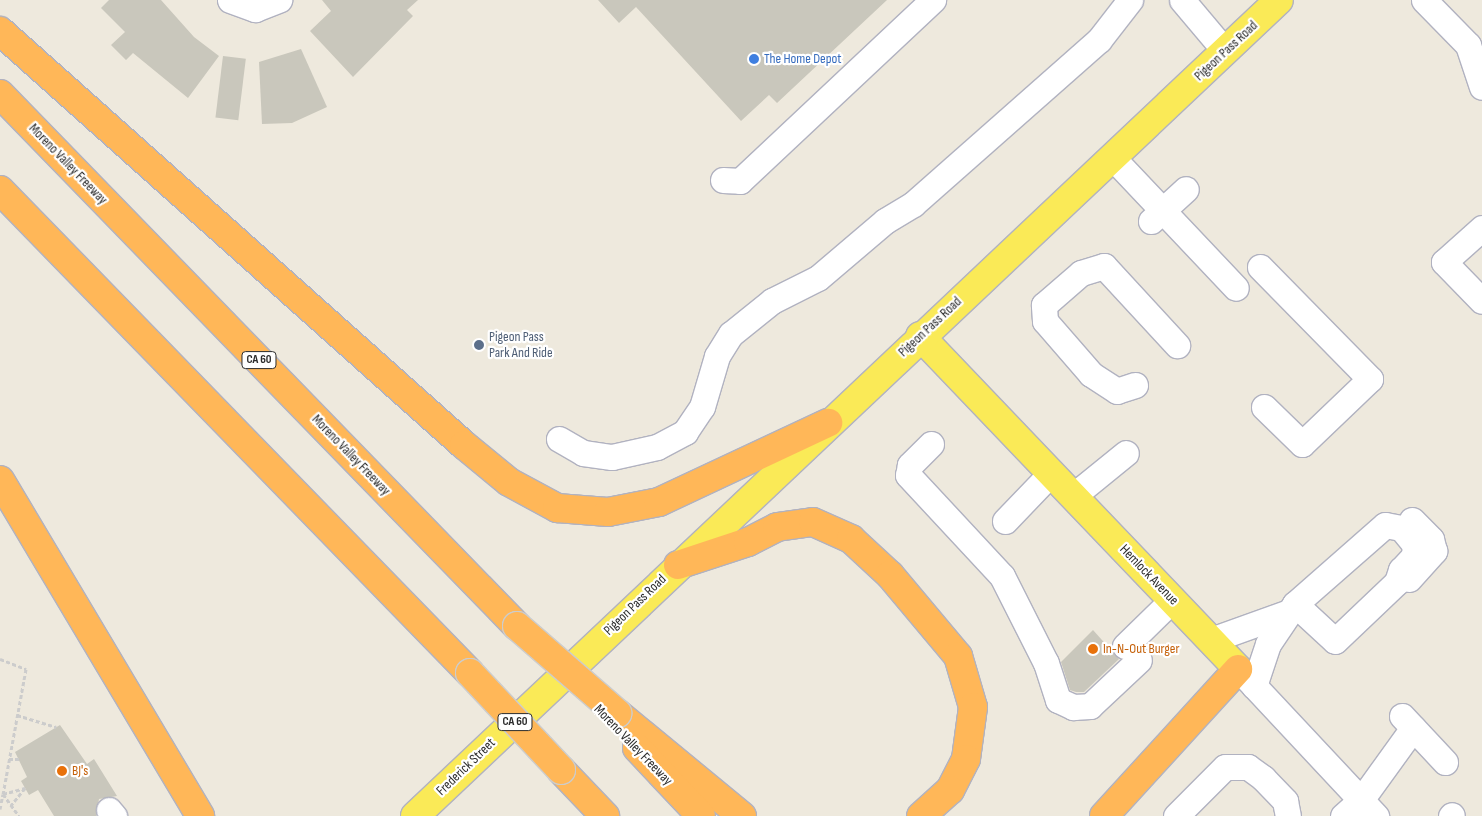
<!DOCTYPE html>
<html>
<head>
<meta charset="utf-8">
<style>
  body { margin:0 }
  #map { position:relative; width:1482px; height:816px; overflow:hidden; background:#eee9dd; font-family:"Sofia Sans Condensed",sans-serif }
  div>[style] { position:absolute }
  .building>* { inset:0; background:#c9c7bc; transform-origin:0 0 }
  .path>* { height:3px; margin-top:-1.5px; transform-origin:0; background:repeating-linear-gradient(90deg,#ccc 0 4px,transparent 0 6.5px) }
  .roads { filter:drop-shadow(1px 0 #b1b2c0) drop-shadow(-1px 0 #b1b2c0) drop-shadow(0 1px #b1b2c0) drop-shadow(0 -1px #b1b2c0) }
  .minor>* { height:25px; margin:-12.5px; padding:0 12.5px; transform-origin:12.5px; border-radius:12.5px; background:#fff }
  .major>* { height:28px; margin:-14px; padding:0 14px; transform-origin:14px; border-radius:14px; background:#faea57 }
  .highway>* { height:28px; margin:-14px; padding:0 14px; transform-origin:14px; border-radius:14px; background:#ffb758 }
  .bridges { filter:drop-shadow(1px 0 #ccc) drop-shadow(-1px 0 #ccc) drop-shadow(0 1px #ccc) drop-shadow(0 -1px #ccc) }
  .highway-bridge>* { height:28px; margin:-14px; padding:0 14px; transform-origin:14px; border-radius:14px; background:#ffb758 }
  .dots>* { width:14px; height:14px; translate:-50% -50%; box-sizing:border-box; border:2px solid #fff; border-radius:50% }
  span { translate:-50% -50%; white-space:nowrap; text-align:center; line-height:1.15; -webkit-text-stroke:4.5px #fff; paint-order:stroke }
  .shield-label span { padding:1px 4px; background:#fff; border:1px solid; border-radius:4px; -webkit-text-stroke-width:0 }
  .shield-label { font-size:12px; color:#2c2c2c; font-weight:700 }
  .street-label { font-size:14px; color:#2c2c2c }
  .shop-label { font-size:14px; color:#366cbe }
  .left { translate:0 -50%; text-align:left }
  .service-label { font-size:14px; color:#4e5e75 }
  .food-label { font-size:14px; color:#c56008 }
</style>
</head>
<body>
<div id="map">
  <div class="building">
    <i style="clip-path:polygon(109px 0,161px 0,194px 37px,219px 56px,188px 98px,133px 53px,126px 60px,111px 45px,125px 32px,101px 8px)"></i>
    <i style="clip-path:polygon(322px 0,418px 0,407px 10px,413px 16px,353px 77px,310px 31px,331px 11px)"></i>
    <i style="clip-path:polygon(598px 0,887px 0,777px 103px,769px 95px,741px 121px,636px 7px,619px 23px)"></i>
    <i style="clip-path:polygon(301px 49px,327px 107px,292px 123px,262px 124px,259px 62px)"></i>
    <i style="left:223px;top:56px;width:23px;height:62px;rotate:7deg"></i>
    <i style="clip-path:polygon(1093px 630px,1119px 659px,1084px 692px,1076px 692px,1070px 690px,1061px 662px)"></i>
    <i style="clip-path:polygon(60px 725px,87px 764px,94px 759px,117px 796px,99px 799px,96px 816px,54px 816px,38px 790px,29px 795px,21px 781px,27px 777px,15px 752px)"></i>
  </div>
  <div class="path">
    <i style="left:0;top:659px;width:28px;rotate:21deg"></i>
    <i style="left:26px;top:669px;width:127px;rotate:100.4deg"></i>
    <i style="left:3px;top:794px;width:27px;rotate:54deg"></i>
    <i style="left:17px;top:715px;width:41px;rotate:17.1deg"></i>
    <i style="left:9px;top:759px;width:10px"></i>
    <i style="left:0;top:809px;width:15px;rotate:-79deg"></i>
    <i style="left:3px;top:794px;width:23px;rotate:-15deg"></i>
    <i style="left:25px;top:788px;width:22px;rotate:129deg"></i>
  </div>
  <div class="roads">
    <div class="minor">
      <i style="left:230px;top:0;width:27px;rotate:20deg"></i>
      <i style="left:255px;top:9px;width:26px;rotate:-21deg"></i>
      <i style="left:1182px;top:0;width:67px;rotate:49.9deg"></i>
      <i style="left:1424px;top:0;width:63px;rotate:45.6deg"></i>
      <i style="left:1468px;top:45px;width:44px;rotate:71.6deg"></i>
      <i style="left:1112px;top:157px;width:180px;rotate:46.6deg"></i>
      <i style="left:723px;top:180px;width:17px;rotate:3deg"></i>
      <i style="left:740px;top:181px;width:265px;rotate:-43.2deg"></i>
      <i style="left:1151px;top:221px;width:47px;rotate:-42.4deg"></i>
      <i style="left:1482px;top:228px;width:51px;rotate:138.2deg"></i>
      <i style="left:1444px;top:262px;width:54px;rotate:45.7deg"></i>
      <i style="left:1260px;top:267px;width:157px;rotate:45.5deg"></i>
      <i style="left:1370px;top:379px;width:94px;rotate:136.3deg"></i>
      <i style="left:1302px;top:444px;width:53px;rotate:-135.8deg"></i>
      <i style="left:1135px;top:385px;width:19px;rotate:162deg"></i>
      <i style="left:1117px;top:391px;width:31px;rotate:-147deg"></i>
      <i style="left:1091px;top:374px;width:70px;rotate:-131deg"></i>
      <i style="left:1045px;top:321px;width:16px;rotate:-94deg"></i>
      <i style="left:1044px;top:305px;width:49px;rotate:-40.9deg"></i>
      <i style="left:1081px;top:273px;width:24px;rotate:-17deg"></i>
      <i style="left:1104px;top:266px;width:108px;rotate:47.3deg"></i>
      <i style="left:559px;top:439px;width:28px;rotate:30deg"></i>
      <i style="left:583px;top:453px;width:29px;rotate:8deg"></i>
      <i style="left:612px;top:457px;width:46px;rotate:-12.5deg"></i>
      <i style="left:657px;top:447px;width:32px;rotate:-28deg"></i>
      <i style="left:685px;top:432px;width:30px;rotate:-56deg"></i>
      <i style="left:702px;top:407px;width:53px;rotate:-73.6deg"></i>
      <i style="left:717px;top:356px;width:26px;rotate:-58deg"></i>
      <i style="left:731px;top:334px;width:53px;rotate:-38.8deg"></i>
      <i style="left:772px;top:301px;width:51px;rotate:-26.6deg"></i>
      <i style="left:818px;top:278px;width:88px;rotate:-40.4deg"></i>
      <i style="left:885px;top:221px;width:33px;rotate:-31deg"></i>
      <i style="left:913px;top:204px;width:248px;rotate:-41.4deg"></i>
      <i style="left:1099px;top:40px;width:51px;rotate:-52.2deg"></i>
      <i style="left:931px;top:444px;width:30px;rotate:135deg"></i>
      <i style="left:910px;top:465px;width:10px;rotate:101deg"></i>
      <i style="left:908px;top:475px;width:138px;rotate:47.1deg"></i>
      <i style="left:1002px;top:576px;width:97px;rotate:63.2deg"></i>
      <i style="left:1046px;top:663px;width:39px;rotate:72deg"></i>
      <i style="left:1058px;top:700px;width:17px;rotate:25deg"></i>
      <i style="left:1073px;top:707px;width:17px;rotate:-3deg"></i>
      <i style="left:1090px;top:706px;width:67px;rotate:-43.2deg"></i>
      <i style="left:1073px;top:496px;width:68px;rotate:-39.1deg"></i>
      <i style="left:1005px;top:521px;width:66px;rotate:-46.2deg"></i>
      <i style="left:1409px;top:579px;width:38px;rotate:-48deg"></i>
      <i style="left:1434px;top:551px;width:12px;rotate:-104deg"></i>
      <i style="left:1431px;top:539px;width:27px;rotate:-135deg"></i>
      <i style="left:1211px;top:640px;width:80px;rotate:-19.8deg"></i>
      <i style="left:1125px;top:646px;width:66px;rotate:-44.4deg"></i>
      <i style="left:1243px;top:674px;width:195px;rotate:46.9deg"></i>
      <i style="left:1254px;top:686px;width:44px;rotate:-71.6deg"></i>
      <i style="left:1268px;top:644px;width:48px;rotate:-56deg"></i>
      <i style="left:1295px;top:604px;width:54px;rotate:42.8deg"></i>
      <i style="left:1335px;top:641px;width:86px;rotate:-43.6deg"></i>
      <i style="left:1397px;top:582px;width:13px;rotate:-72deg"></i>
      <i style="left:1401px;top:570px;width:19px;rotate:-47deg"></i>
      <i style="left:1414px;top:556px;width:11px;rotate:-85deg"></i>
      <i style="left:1415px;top:545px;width:22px;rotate:-129deg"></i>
      <i style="left:1401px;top:528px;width:16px;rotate:-169deg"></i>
      <i style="left:1385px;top:525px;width:120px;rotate:138.7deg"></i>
      <i style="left:1402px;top:716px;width:63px;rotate:46.9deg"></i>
      <i style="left:109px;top:810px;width:8px;rotate:50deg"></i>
      <i style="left:1176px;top:816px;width:69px;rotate:-45deg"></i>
      <i style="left:1225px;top:767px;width:23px"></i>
      <i style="left:1248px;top:767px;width:19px;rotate:36deg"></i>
      <i style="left:1263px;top:778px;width:32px;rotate:46deg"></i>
      <i style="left:1285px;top:801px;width:15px;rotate:79deg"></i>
      <i style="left:1343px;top:816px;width:24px;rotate:-42deg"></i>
      <i style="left:1361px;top:800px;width:89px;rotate:-54.2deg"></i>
      <i style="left:1451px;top:816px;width:1px;rotate:-45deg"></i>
    </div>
    <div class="major">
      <i style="left:920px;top:336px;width:460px;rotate:46.3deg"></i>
      <i style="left:415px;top:816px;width:1188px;rotate:-43.36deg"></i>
    </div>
    <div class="highway">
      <i style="left:0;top:31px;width:622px;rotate:41.74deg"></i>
      <i style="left:464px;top:445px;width:58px;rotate:39.4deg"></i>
      <i style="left:509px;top:482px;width:55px;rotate:28.4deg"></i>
      <i style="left:557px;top:508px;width:51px;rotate:4.5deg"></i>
      <i style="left:608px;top:512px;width:52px;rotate:-11.1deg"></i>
      <i style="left:659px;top:502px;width:187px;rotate:-25.1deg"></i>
      <i style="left:0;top:94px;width:742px;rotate:45.82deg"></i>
      <i style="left:0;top:190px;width:674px;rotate:45.78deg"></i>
      <i style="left:0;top:480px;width:391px;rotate:59.2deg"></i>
      <i style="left:678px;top:565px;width:74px;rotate:-18.2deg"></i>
      <i style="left:748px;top:542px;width:33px;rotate:-27deg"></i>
      <i style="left:777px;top:527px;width:36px;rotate:-8deg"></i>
      <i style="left:813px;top:522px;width:42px;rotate:24.1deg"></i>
      <i style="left:851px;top:539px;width:53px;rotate:42.7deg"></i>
      <i style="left:890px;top:575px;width:106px;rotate:50deg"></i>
      <i style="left:958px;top:656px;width:53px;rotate:73.6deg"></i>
      <i style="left:973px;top:707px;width:52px;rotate:97.7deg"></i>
      <i style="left:966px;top:759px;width:35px;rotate:117deg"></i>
      <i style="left:950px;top:790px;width:39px;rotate:138deg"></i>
      <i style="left:617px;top:713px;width:162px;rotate:39.5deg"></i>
      <i style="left:637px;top:748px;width:93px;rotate:46.7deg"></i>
      <i style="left:561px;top:770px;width:64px;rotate:46.3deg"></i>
      <i style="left:1104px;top:816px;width:199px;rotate:-47.6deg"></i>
    </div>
  </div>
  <div class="bridges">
    <div class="highway-bridge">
      <i style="left:517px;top:626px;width:133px;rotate:41deg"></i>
      <i style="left:470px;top:673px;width:133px;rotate:46.8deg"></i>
    </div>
  </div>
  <div class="dots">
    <i style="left:754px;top:59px;background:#3f7fe0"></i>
    <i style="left:479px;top:345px;background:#5c6f8a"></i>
    <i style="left:1093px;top:649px;background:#e8710a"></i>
    <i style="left:62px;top:771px;background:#e8710a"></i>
  </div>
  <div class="shield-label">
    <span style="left:259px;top:360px">CA 60</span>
    <span style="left:515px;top:722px">CA 60</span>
  </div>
  <div class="street-label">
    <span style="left:1226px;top:51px;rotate:-43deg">Pigeon Pass Road</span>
    <span style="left:68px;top:164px;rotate:46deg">Moreno Valley Freeway</span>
    <span style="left:930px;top:327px;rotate:-43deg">Pigeon Pass Road</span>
    <span style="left:351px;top:455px;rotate:46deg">Moreno Valley Freeway</span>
    <span style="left:1149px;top:575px;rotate:46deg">Hemlock Avenue</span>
    <span style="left:635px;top:605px;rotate:-44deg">Pigeon Pass Road</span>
    <span style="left:633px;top:745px;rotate:46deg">Moreno Valley Freeway</span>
    <span style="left:466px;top:767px;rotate:-44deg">Frederick Street</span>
  </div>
  <div class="shop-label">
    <span class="left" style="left:764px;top:59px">The Home Depot</span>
  </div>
  <div class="service-label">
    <span class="left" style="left:489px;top:345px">Pigeon Pass<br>Park And Ride</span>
  </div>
  <div class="food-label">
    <span class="left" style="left:1103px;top:649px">In-N-Out Burger</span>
    <span class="left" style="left:72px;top:771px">BJ's</span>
  </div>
</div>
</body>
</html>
